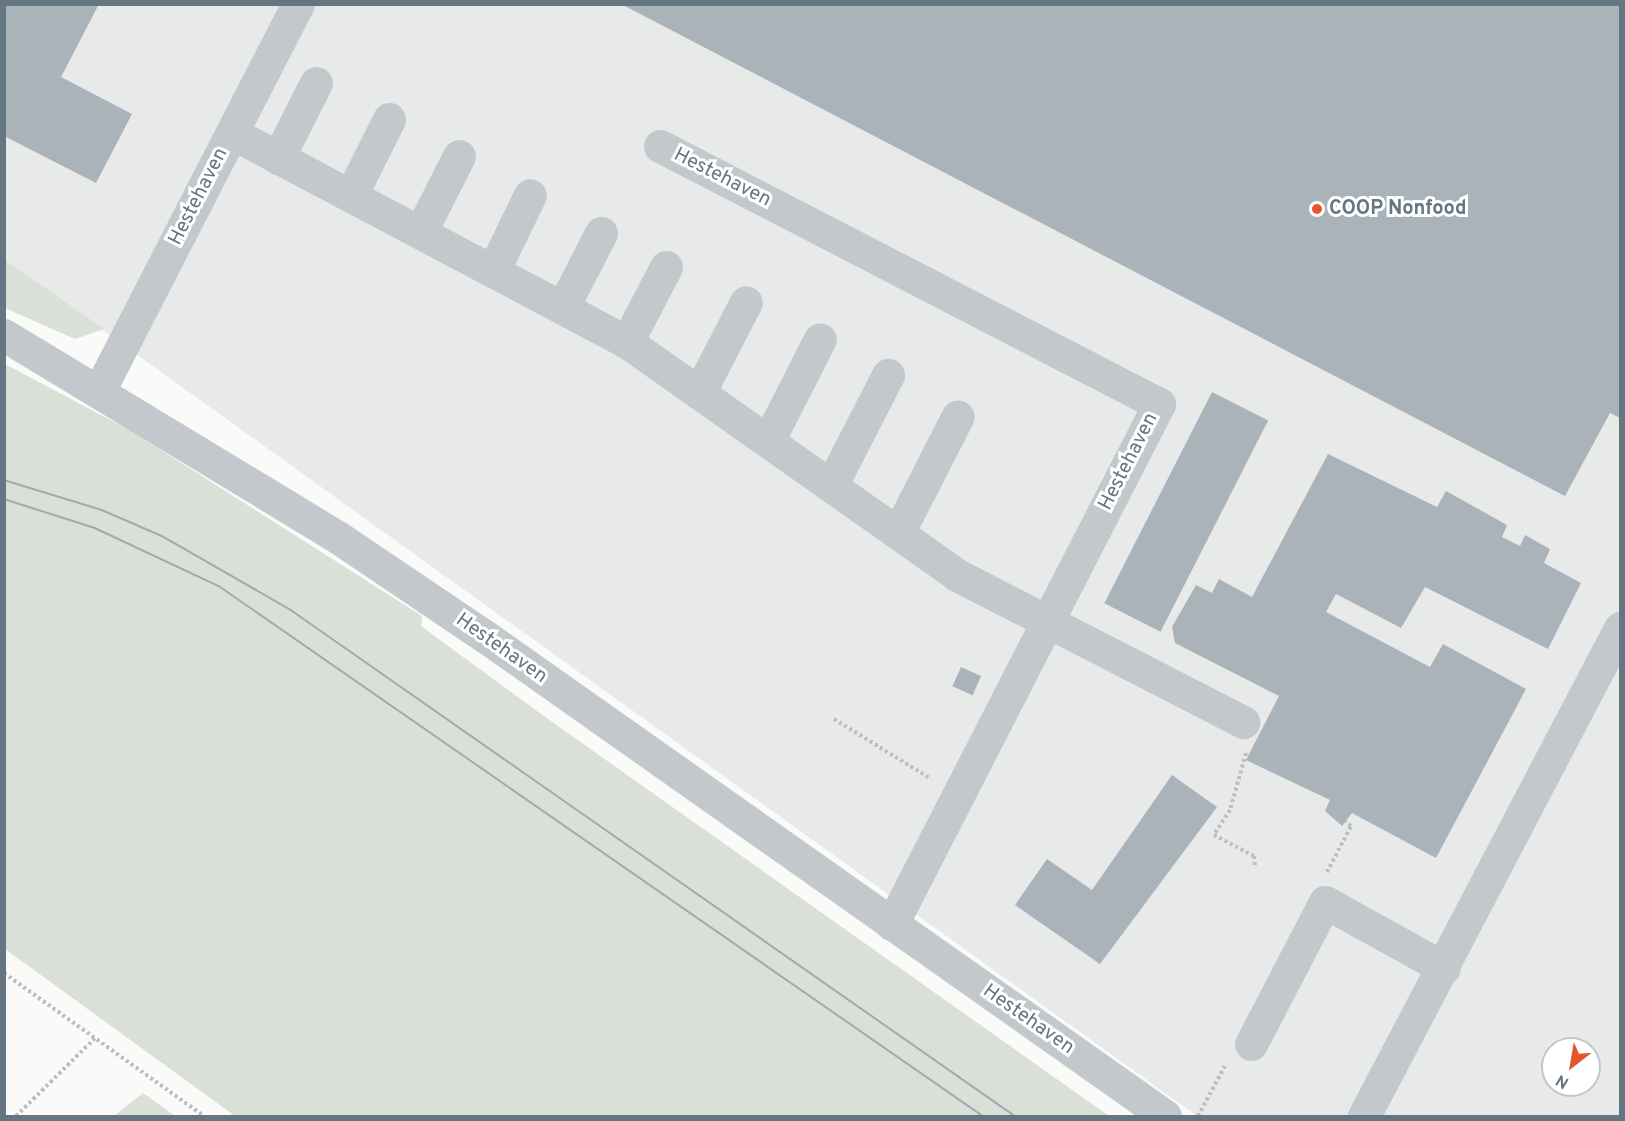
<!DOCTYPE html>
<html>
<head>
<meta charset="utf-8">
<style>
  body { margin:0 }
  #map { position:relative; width:1625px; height:1121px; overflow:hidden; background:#fafaf8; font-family:Overpass,sans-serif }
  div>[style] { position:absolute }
  .built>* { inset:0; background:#e8e9e9 }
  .green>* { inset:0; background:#dadfd7 }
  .building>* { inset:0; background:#aab3b9; transform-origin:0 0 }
  .path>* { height:4px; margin-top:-2px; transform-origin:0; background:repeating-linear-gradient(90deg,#bbbfc2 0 3px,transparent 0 6px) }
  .minor>* { height:33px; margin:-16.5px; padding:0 16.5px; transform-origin:16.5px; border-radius:16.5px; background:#c3c8cc }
  .tram>* { height:1.5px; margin:-0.75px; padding:0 0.75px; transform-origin:0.75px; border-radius:0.75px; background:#a2aab0 }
  .dots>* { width:16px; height:16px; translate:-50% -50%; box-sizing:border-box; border:3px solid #fff; border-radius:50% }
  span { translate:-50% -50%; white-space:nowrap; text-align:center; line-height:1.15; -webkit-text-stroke:6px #fff; paint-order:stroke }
  .street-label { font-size:20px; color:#657683 }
  .poi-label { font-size:20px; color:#657683; font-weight:700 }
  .left { translate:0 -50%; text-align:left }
  .frame { position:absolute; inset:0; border:6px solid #657683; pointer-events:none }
  .north { position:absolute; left:1541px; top:1037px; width:60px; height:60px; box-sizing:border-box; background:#fff; border:2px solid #c1c8cd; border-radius:50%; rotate:211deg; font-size:16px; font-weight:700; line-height:24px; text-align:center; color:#657683 }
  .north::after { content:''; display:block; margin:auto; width:21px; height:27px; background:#e4572e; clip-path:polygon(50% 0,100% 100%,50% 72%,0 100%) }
</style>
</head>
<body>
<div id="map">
  <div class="built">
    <i style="clip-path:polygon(evenodd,5px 5px,1620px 5px,1620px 1116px,1197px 1116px,5px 260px,5px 5px,1553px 1049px,1589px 1049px,1589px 1085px,1553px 1085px,1553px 1049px)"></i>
  </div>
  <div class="green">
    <i style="clip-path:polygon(4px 260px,5px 260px,104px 329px,75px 339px,5px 308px)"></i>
    <i style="clip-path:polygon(5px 364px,131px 431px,422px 616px,421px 626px,541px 714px,1109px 1116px,235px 1116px,5px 949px)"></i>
    <i style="clip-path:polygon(143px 1093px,175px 1116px,114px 1116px)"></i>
  </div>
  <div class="building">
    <i style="clip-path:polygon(4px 4px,99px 4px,61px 77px,132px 114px,96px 183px,4px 136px)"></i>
    <i style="clip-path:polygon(621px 4px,1620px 4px,1620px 418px,1610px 413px,1565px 496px)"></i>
    <i style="left:1212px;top:392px;width:63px;height:237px;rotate:27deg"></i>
    <i style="clip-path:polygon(1328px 454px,1437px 507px,1446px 491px,1507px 525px,1502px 537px,1520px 546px,1525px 535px,1550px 549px,1544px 563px,1581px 583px,1548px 649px,1425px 587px,1401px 628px,1336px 594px,1326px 612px,1430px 667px,1443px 644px,1526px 689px,1436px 858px,1352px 813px,1342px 826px,1325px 811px,1330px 800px,1246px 760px,1279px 696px,1175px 643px,1172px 627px,1196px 585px,1212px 593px,1219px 579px,1252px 597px)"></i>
    <i style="left:961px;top:667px;width:22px;height:21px;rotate:24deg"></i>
    <i style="clip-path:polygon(1172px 775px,1217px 807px,1100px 964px,1015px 905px,1047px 859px,1092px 890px)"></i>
  </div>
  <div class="path">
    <i style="left:834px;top:719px;width:114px;rotate:31.7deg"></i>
    <i style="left:1246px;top:753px;width:59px;rotate:105.7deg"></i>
    <i style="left:1230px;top:810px;width:30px;rotate:123deg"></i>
    <i style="left:1214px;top:835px;width:45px;rotate:27.7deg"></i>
    <i style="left:1254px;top:856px;width:10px;rotate:84deg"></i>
    <i style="left:1327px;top:872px;width:52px;rotate:-62.4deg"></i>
    <i style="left:1351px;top:826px;width:8px;rotate:-140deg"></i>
    <i style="left:4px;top:973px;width:246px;rotate:35.6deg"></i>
    <i style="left:16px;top:1116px;width:111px;rotate:-44.6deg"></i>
    <i style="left:1198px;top:1116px;width:59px;rotate:-61.7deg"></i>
  </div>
  <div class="minor">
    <i style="left:232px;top:133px;width:447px;rotate:27.9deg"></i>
    <i style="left:660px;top:146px;width:562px;rotate:27.34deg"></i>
    <i style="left:1159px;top:404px;width:585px;rotate:117.18deg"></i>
    <i style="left:278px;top:158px;width:84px;rotate:-63.1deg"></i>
    <i style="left:351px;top:195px;width:85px;rotate:-63.4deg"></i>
    <i style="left:421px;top:231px;width:84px;rotate:-63.1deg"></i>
    <i style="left:666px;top:267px;width:85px;rotate:117.5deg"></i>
    <i style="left:627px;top:342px;width:404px;rotate:35.2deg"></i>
    <i style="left:957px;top:575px;width:322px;rotate:27.2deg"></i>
    <i style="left:494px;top:269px;width:82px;rotate:-64.1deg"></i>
    <i style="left:564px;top:305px;width:81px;rotate:-62.8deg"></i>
    <i style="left:4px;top:335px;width:392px;rotate:31.2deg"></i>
    <i style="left:339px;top:538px;width:177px;rotate:34deg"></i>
    <i style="left:486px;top:637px;width:831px;rotate:35.2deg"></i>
    <i style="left:100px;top:389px;width:433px;rotate:-62.8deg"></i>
    <i style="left:699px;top:393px;width:102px;rotate:-62.7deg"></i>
    <i style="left:768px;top:441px;width:114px;rotate:-63deg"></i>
    <i style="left:831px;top:486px;width:125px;rotate:-62.8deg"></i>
    <i style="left:898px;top:533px;width:131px;rotate:-62.9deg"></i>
    <i style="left:1251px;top:1044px;width:160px;rotate:-62.5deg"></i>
    <i style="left:1325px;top:902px;width:136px;rotate:29deg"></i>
    <i style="left:1364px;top:1116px;width:551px;rotate:-62.32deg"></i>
  </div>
  <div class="tram">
    <i style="left:4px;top:480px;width:102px;rotate:17deg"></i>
    <i style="left:102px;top:510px;width:65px;rotate:23.4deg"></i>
    <i style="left:162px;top:536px;width:149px;rotate:29.8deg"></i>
    <i style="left:291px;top:610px;width:883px;rotate:34.95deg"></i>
    <i style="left:4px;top:499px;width:96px;rotate:17.7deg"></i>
    <i style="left:95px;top:528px;width:137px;rotate:25.1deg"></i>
    <i style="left:219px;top:586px;width:930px;rotate:34.75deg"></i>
  </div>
  <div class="dots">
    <i style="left:1317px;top:209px;background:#e4572e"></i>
  </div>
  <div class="street-label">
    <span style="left:722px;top:178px;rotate:27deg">Hestehaven</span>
    <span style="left:199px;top:197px;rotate:-63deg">Hestehaven</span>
    <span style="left:1129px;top:462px;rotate:-63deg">Hestehaven</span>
    <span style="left:501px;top:649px;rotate:35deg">Hestehaven</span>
    <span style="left:1028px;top:1020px;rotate:35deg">Hestehaven</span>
  </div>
  <div class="poi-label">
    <span class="left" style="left:1329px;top:209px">COOP Nonfood</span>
  </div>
  <div class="frame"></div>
  <div class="north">N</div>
</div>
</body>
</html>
